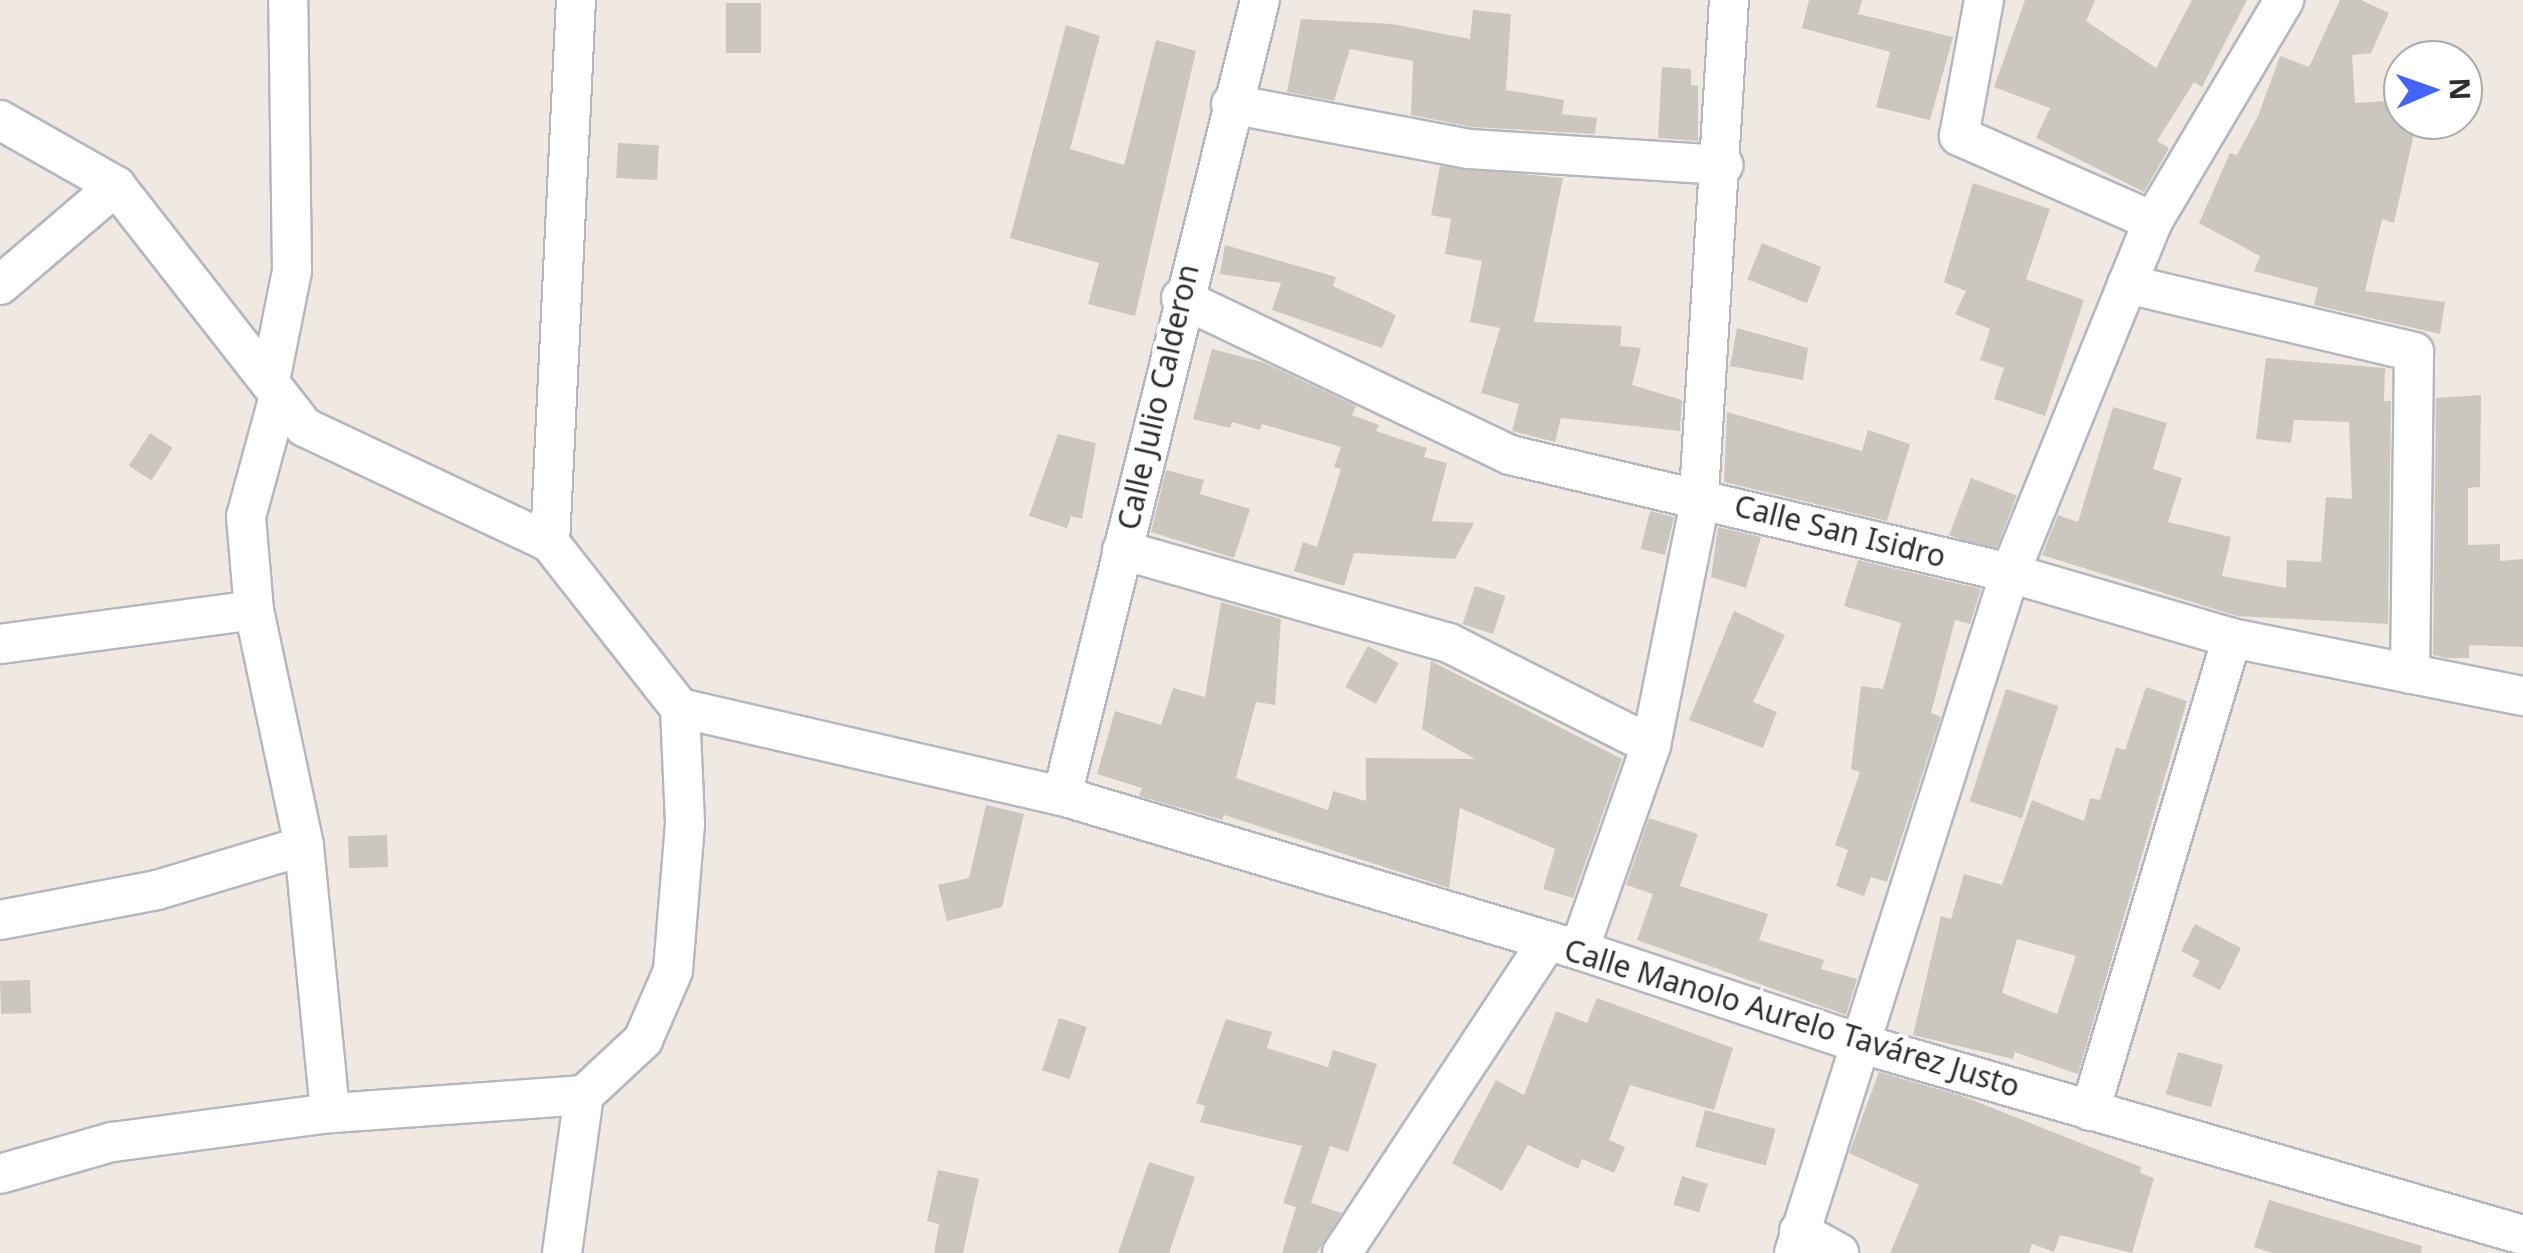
<!DOCTYPE html>
<html>
<head>
<meta charset="utf-8">
<style>
  body { margin:0 }
  #map { position:relative; width:2523px; height:1253px; overflow:hidden; background:#efe9e1; font-family:"Noto Sans",sans-serif }
  div>[style] { position:absolute }
  .building>* { inset:0; background:#cbc7bf; transform-origin:0 0 }
  .roads { filter:drop-shadow(2px 0 #b4b7c1) drop-shadow(-2px 0 #b4b7c1) drop-shadow(0 2px #b4b7c1) drop-shadow(0 -2px #b4b7c1) }
  .minor>* { height:38px; margin:-19px; padding:0 19px; transform-origin:19px; border-radius:19px; background:#fff }
  span { translate:-50% -50%; white-space:nowrap; text-align:center; line-height:1.15; -webkit-text-stroke:8px #fff; paint-order:stroke }
  .street-label { font-size:30px; color:#2e2e2e }
  .north { position:absolute; left:2383px; top:40px; width:100px; height:100px; box-sizing:border-box; background:#fff; border:2px solid #ababab; border-radius:50%; rotate:88deg; font-size:28px; font-weight:700; line-height:40px; text-align:center; color:#2e2e2e }
  .north::after { content:''; display:block; margin:auto; width:35px; height:45px; background:#4264fb; clip-path:polygon(50% 0,100% 100%,50% 72%,0 100%) }
</style>
</head>
<body>
<div id="map">
  <div class="building">
    <i style="clip-path:polygon(1809px 0,1862px 0,1858px 14px,1953px 37px,1930px 120px,1876px 107px,1890px 52px,1802px 28px)"></i>
    <i style="clip-path:polygon(2025px 0,2095px 0,2086px 21px,2156px 68px,2192px 0,2247px 0,2202px 87px,2194px 82px,2157px 141px,2169px 148px,2144px 192px,2036px 138px,2050px 108px,1994px 87px)"></i>
    <i style="clip-path:polygon(2340px 0,2361px 0,2389px 13px,2371px 53px,2352px 55px,2355px 103px,2403px 100px,2403px 120px,2417px 120px,2394px 223px,2382px 219px,2365px 291px,2445px 302px,2440px 334px,2314px 305px,2318px 288px,2254px 271px,2260px 256px,2199px 223px,2230px 153px,2237px 155px,2258px 116px,2280px 56px,2309px 67px)"></i>
    <i style="left:726px;top:3px;width:35px;height:50px"></i>
    <i style="clip-path:polygon(1473px 10px,1511px 14px,1506px 90px,1564px 100px,1562px 114px,1597px 118px,1595px 134px,1472px 127px,1411px 115px,1413px 61px,1350px 49px,1334px 101px,1287px 92px,1301px 19px,1392px 24px,1470px 39px)"></i>
    <i style="clip-path:polygon(1066px 25px,1100px 36px,1070px 149px,1124px 165px,1156px 40px,1196px 51px,1135px 316px,1088px 304px,1099px 263px,1010px 238px)"></i>
    <i style="clip-path:polygon(1662px 67px,1691px 69px,1691px 85px,1698px 86px,1698px 141px,1658px 138px)"></i>
    <i style="left:618px;top:143px;width:41px;height:35px;rotate:3deg"></i>
    <i style="clip-path:polygon(1440px 166px,1563px 178px,1534px 322px,1622px 326px,1620px 346px,1641px 348px,1632px 385px,1682px 400px,1680px 431px,1561px 418px,1555px 442px,1512px 431px,1519px 404px,1481px 393px,1500px 328px,1470px 322px,1482px 261px,1445px 254px,1451px 219px,1431px 215px)"></i>
    <i style="clip-path:polygon(1973px 183px,2050px 209px,2026px 279px,2084px 300px,2045px 416px,1994px 399px,2004px 368px,1980px 360px,1990px 329px,1955px 314px,1966px 291px,1944px 282px)"></i>
    <i style="left:1762px;top:243px;width:64px;height:39px;rotate:22deg"></i>
    <i style="clip-path:polygon(1225px 245px,1336px 277px,1333px 286px,1396px 315px,1382px 348px,1272px 310px,1281px 283px,1220px 274px)"></i>
    <i style="clip-path:polygon(1737px 328px,1808px 348px,1803px 380px,1730px 366px)"></i>
    <i style="clip-path:polygon(1212px 349px,1265px 363px,1356px 406px,1352px 415px,1379px 425px,1376px 431px,1427px 448px,1424px 457px,1447px 463px,1432px 521px,1474px 523px,1455px 559px,1354px 553px,1344px 586px,1294px 571px,1303px 542px,1317px 547px,1341px 469px,1334px 467px,1341px 447px,1262px 424px,1260px 430px,1232px 422px,1230px 428px,1193px 419px)"></i>
    <i style="clip-path:polygon(2266px 358px,2385px 368px,2384px 401px,2391px 401px,2388px 624px,2237px 616px,2042px 555px,2058px 515px,2078px 522px,2113px 407px,2167px 423px,2153px 469px,2182px 478px,2168px 522px,2231px 537px,2222px 576px,2286px 588px,2287px 560px,2321px 562px,2326px 497px,2352px 499px,2349px 422px,2294px 420px,2291px 443px,2256px 439px)"></i>
    <i style="clip-path:polygon(2481px 395px,2480px 487px,2468px 488px,2468px 545px,2500px 544px,2500px 561px,2523px 559px,2523px 647px,2469px 645px,2469px 658px,2445px 658px,2433px 655px,2436px 398px)"></i>
    <i style="clip-path:polygon(1727px 412px,1862px 451px,1868px 430px,1910px 444px,1887px 521px,1724px 482px)"></i>
    <i style="left:150px;top:433px;width:27px;height:39px;rotate:33deg"></i>
    <i style="clip-path:polygon(1058px 434px,1096px 443px,1082px 519px,1071px 516px,1067px 528px,1029px 516px)"></i>
    <i style="clip-path:polygon(1166px 470px,1204px 480px,1200px 494px,1250px 509px,1234px 558px,1151px 532px)"></i>
    <i style="left:1971px;top:478px;width:49px;height:61px;rotate:21deg"></i>
    <i style="left:1650px;top:511px;width:25px;height:39px;rotate:14deg"></i>
    <i style="clip-path:polygon(1718px 527px,1761px 537px,1746px 588px,1711px 577px)"></i>
    <i style="clip-path:polygon(1858px 560px,1981px 589px,1970px 624px,1955px 620px,1931px 713px,1941px 717px,1887px 882px,1871px 877px,1864px 896px,1836px 886px,1848px 850px,1835px 845px,1860px 772px,1851px 769px,1861px 686px,1883px 689px,1901px 623px,1844px 606px)"></i>
    <i style="left:1475px;top:586px;width:32px;height:40px;rotate:18deg"></i>
    <i style="clip-path:polygon(1221px 602px,1281px 619px,1275px 705px,1256px 702px,1236px 778px,1328px 810px,1333px 791px,1366px 801px,1366px 758px,1475px 759px,1422px 729px,1431px 661px,1622px 759px,1573px 898px,1543px 889px,1555px 849px,1460px 808px,1449px 888px,1224px 815px,1222px 820px,1139px 796px,1142px 788px,1097px 774px,1115px 711px,1161px 725px,1173px 688px,1205px 697px)"></i>
    <i style="clip-path:polygon(1734px 611px,1785px 635px,1753px 702px,1777px 712px,1763px 748px,1689px 720px)"></i>
    <i style="left:1368px;top:646px;width:35px;height:47px;rotate:29deg"></i>
    <i style="clip-path:polygon(evenodd,2146px 687px,2187px 701px,2078px 1074px,2015px 1052px,2013px 1059px,1913px 1035px,1941px 916px,1951px 919px,1964px 874px,2002px 885px,2032px 800px,2084px 821px,2090px 798px,2100px 800px,2116px 747px,2125px 750px,2146px 687px,2017px 939px,2076px 956px,2057px 1014px,2002px 993px,2017px 939px)"></i>
    <i style="left:2006px;top:689px;width:55px;height:118px;rotate:18deg"></i>
    <i style="clip-path:polygon(986px 805px,1024px 814px,1002px 907px,947px 921px,938px 885px,969px 878px)"></i>
    <i style="clip-path:polygon(1649px 818px,1698px 834px,1680px 886px,1768px 914px,1759px 940px,1824px 960px,1821px 969px,1857px 979px,1846px 1015px,1637px 940px,1653px 894px,1626px 885px)"></i>
    <i style="left:387px;top:835px;width:32px;height:39px;rotate:88deg"></i>
    <i style="clip-path:polygon(2195px 924px,2241px 948px,2220px 990px,2192px 976px,2200px 961px,2181px 951px)"></i>
    <i style="left:30px;top:980px;width:33px;height:30px;rotate:88deg"></i>
    <i style="clip-path:polygon(1597px 998px,1733px 1048px,1714px 1110px,1630px 1085px,1609px 1140px,1625px 1147px,1614px 1173px,1582px 1159px,1578px 1169px,1528px 1145px,1502px 1191px,1452px 1163px,1496px 1080px,1524px 1095px,1556px 1011px,1587px 1023px)"></i>
    <i style="left:1059px;top:1018px;width:29px;height:55px;rotate:18deg"></i>
    <i style="clip-path:polygon(1226px 1019px,1272px 1032px,1267px 1048px,1328px 1067px,1333px 1050px,1377px 1064px,1348px 1152px,1330px 1146px,1311px 1203px,1342px 1213px,1317px 1253px,1282px 1253px,1296px 1207px,1283px 1203px,1302px 1146px,1200px 1122px,1205px 1106px,1196px 1103px)"></i>
    <i style="left:2178px;top:1052px;width:47px;height:44px;rotate:16deg"></i>
    <i style="clip-path:polygon(1879px 1072px,1962px 1096px,2141px 1167px,2140px 1173px,2154px 1178px,2132px 1253px,2060px 1235px,2054px 1252px,2032px 1244px,2029px 1253px,1890px 1253px,1919px 1185px,1849px 1153px)"></i>
    <i style="left:1705px;top:1110px;width:73px;height:38px;rotate:15deg"></i>
    <i style="clip-path:polygon(1149px 1162px,1195px 1177px,1169px 1253px,1118px 1253px)"></i>
    <i style="clip-path:polygon(938px 1170px,979px 1179px,963px 1253px,934px 1253px,939px 1224px,927px 1221px)"></i>
    <i style="left:1682px;top:1176px;width:27px;height:30px;rotate:17deg"></i>
    <i style="clip-path:polygon(2269px 1200px,2422px 1246px,2421px 1253px,2272px 1253px,2254px 1247px)"></i>
  </div>
  <div class="roads">
    <div class="minor">
      <i style="left:1984px;top:0;width:138px;rotate:100.4deg"></i>
      <i style="left:1959px;top:136px;width:212px;rotate:23.7deg"></i>
      <i style="left:1231px;top:104px;width:242px;rotate:10.7deg"></i>
      <i style="left:1469px;top:149px;width:255px;rotate:3.6deg"></i>
      <i style="left:0;top:120px;width:133px;rotate:29.6deg"></i>
      <i style="left:116px;top:186px;width:306px;rotate:52deg"></i>
      <i style="left:304px;top:427px;width:272px;rotate:25.2deg"></i>
      <i style="left:550px;top:543px;width:210px;rotate:51.8deg"></i>
      <i style="left:680px;top:708px;width:116px;rotate:87.5deg"></i>
      <i style="left:685px;top:824px;width:147px;rotate:94.7deg"></i>
      <i style="left:673px;top:971px;width:75px;rotate:113.5deg"></i>
      <i style="left:643px;top:1040px;width:81px;rotate:137deg"></i>
      <i style="left:584px;top:1095px;width:255px;rotate:175.9deg"></i>
      <i style="left:330px;top:1113px;width:220px;rotate:172.4deg"></i>
      <i style="left:112px;top:1142px;width:116px;rotate:164.1deg"></i>
      <i style="left:2127px;top:284px;width:295px;rotate:13.3deg"></i>
      <i style="left:2414px;top:352px;width:322px;rotate:90.7deg"></i>
      <i style="left:0;top:285px;width:153px;rotate:-40.5deg"></i>
      <i style="left:1181px;top:298px;width:365px;rotate:25.5deg"></i>
      <i style="left:1510px;top:455px;width:514px;rotate:13.28deg"></i>
      <i style="left:2010px;top:573px;width:231px;rotate:16.3deg"></i>
      <i style="left:2232px;top:638px;width:297px;rotate:11.3deg"></i>
      <i style="left:270px;top:381px;width:112px;rotate:-78.7deg"></i>
      <i style="left:292px;top:271px;width:271px;rotate:-90.8deg"></i>
      <i style="left:279px;top:396px;width:125px;rotate:105.3deg"></i>
      <i style="left:246px;top:517px;width:93px;rotate:85.1deg"></i>
      <i style="left:254px;top:610px;width:241px;rotate:78deg"></i>
      <i style="left:304px;top:846px;width:268px;rotate:84.4deg"></i>
      <i style="left:550px;top:543px;width:544px;rotate:-87.26deg"></i>
      <i style="left:1122px;top:550px;width:340px;rotate:15.9deg"></i>
      <i style="left:1449px;top:643px;width:226px;rotate:26.8deg"></i>
      <i style="left:0;top:644px;width:256px;rotate:-7.6deg"></i>
      <i style="left:680px;top:708px;width:392px;rotate:13deg"></i>
      <i style="left:1062px;top:796px;width:539px;rotate:16.59deg"></i>
      <i style="left:1579px;top:950px;width:298px;rotate:18.4deg"></i>
      <i style="left:1862px;top:1044px;width:688px;rotate:16.12deg"></i>
      <i style="left:1062px;top:796px;width:820px;rotate:-76.03deg"></i>
      <i style="left:0;top:920px;width:160px;rotate:-10.8deg"></i>
      <i style="left:157px;top:890px;width:153px;rotate:-16.7deg"></i>
      <i style="left:1579px;top:950px;width:217px;rotate:-70.6deg"></i>
      <i style="left:1651px;top:745px;width:239px;rotate:-78.6deg"></i>
      <i style="left:1698px;top:511px;width:512px;rotate:-86.53deg"></i>
      <i style="left:2090px;top:1111px;width:494px;rotate:-73.3deg"></i>
      <i style="left:1799px;top:1231px;width:46px;rotate:28.8deg"></i>
      <i style="left:562px;top:1253px;width:160px;rotate:-82.1deg"></i>
      <i style="left:1342px;top:1253px;width:374px;rotate:-56.6deg"></i>
      <i style="left:1794px;top:1253px;width:713px;rotate:-72.38deg"></i>
      <i style="left:2010px;top:573px;width:380px;rotate:-67.9deg"></i>
      <i style="left:2153px;top:221px;width:257px;rotate:-59.3deg"></i>
    </div>
  </div>
  <div class="street-label">
    <span style="left:1158px;top:397px;rotate:-77deg">Calle Julio Calderon</span>
    <span style="left:1840px;top:531px;rotate:14deg">Calle San Isidro</span>
    <span style="left:1792px;top:1018px;rotate:17deg">Calle Manolo Aurelo Tavárez Justo</span>
  </div>
  <div class="north">N</div>
</div>
</body>
</html>
